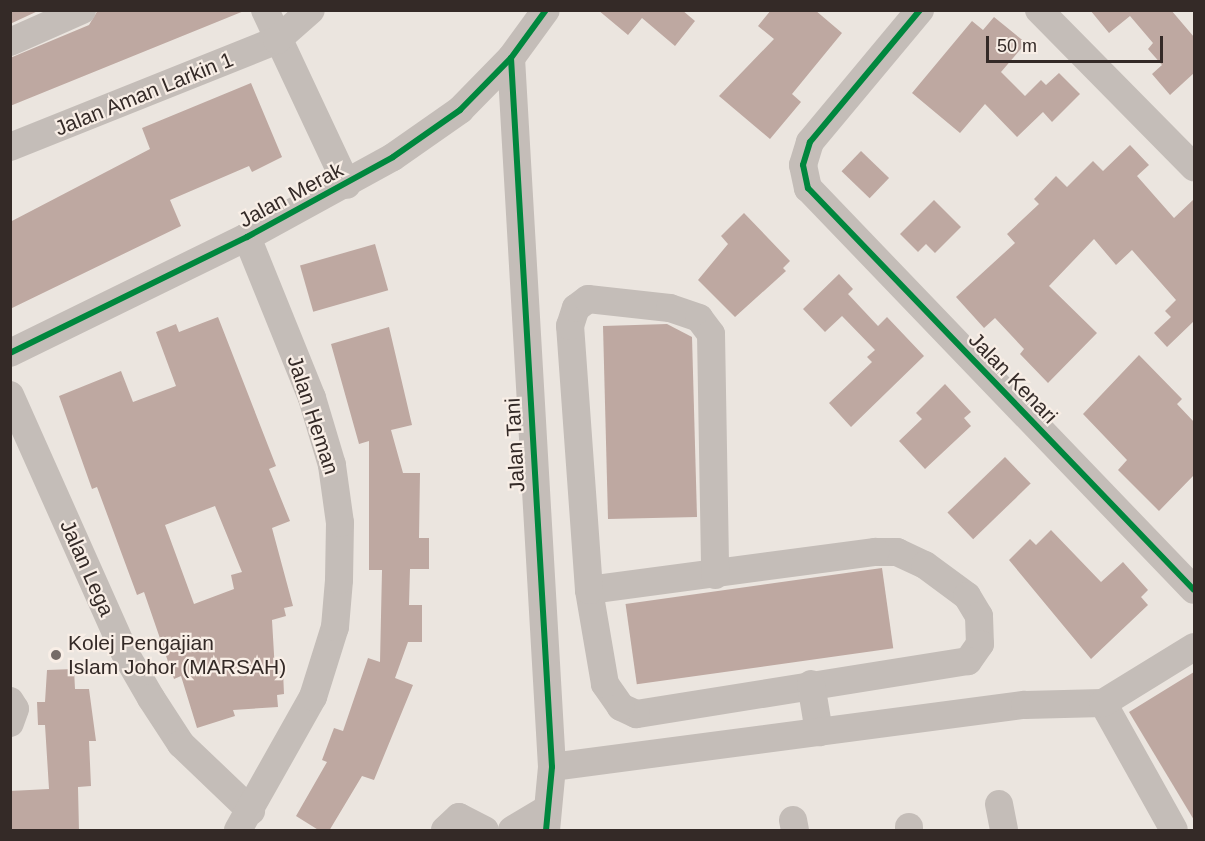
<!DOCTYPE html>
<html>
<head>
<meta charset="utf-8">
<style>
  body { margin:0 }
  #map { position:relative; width:1205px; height:841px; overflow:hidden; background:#ebe5df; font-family:Helvetica,sans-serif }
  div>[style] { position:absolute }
  .building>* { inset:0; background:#bea8a1; transform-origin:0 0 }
  .minor>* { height:28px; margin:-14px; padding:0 14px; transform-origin:14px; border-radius:14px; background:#c4bdb8 }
  .cycleway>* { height:6px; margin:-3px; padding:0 3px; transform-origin:3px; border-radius:3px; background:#00873e }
  .dots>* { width:16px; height:16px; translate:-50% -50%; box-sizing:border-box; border:3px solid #f8eee6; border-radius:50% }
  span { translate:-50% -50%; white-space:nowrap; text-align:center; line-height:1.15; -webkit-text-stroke:4.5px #f8eee6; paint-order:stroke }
  .street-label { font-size:21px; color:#342a27 }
  .poi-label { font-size:21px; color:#342a27 }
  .left { translate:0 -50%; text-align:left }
  .frame { position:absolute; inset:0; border:12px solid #342a27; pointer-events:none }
  .scale { position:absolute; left:986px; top:36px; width:177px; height:27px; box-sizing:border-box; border:3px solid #342a27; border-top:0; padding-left:8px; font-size:18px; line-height:21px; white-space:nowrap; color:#342a27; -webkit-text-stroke:4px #f8eee6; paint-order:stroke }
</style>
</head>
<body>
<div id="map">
  <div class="building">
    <i style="clip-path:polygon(10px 10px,40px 10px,10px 24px)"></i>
    <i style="clip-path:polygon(98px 10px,244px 10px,244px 11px,10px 106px,10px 58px,89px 25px)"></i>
    <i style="clip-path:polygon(598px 10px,682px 10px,695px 21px,675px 46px,642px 18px,628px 35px)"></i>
    <i style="clip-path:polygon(771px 10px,815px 10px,842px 33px,792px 94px,801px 102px,770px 139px,719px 96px,774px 39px,758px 26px)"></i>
    <i style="clip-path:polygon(1090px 10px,1171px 10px,1194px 37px,1194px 73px,1170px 95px,1152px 74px,1162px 65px,1148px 49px,1153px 43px,1130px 16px,1109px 33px)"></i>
    <i style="clip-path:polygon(994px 17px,1026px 43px,1001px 72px,1025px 96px,1041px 80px,1046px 85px,1059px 73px,1080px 94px,1052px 122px,1043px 112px,1017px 137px,985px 104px,960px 133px,912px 93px,972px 21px,983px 30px)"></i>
    <i style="clip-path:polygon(251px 83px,282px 157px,252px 172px,249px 166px,170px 200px,181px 226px,10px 309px,10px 222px,150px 149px,142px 128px)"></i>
    <i style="clip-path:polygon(1130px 145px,1149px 165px,1137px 176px,1174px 218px,1194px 199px,1194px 321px,1167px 347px,1154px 333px,1171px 317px,1165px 311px,1176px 300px,1132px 250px,1116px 265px,1094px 239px,1049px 286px,1097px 333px,1048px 383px,1020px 354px,1024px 349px,995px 318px,984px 328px,956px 297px,1015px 243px,1007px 234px,1039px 204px,1034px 199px,1056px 176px,1067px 187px,1093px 161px,1103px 171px)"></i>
    <i style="left:861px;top:151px;width:39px;height:28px;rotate:44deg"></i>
    <i style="clip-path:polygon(934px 200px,961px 227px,935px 253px,926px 244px,918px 252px,900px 234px)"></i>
    <i style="clip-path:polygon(744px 213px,790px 261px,783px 268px,786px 271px,735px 317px,698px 280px,728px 244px,721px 236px)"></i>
    <i style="left:375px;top:244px;width:48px;height:78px;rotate:74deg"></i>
    <i style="clip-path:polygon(839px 274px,853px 289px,848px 294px,878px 326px,887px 317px,924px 356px,851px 427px,829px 403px,872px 362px,867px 357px,875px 350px,842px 316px,825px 332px,803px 309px)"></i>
    <i style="clip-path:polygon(evenodd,218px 317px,276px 466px,269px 469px,290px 521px,272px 528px,293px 606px,284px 608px,286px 616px,272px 620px,275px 671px,283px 671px,284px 694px,277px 695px,278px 707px,233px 710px,235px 716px,197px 728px,181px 676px,174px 679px,144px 592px,137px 595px,97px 487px,92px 489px,59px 396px,121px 371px,133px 402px,176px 386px,156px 332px,176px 324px,179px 332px,218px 317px,215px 506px,242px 572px,231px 575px,234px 589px,194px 604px,165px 525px,215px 506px)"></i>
    <i style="clip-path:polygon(667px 324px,692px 337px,697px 517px,608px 519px,603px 326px)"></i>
    <i style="clip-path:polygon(389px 327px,412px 425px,391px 430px,403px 473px,420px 473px,419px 538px,429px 538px,429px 569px,410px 569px,409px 605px,422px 605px,422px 642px,408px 642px,395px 678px,413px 685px,374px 780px,362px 776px,329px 831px,320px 831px,296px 816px,327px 762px,322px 760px,334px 728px,343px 731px,368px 658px,380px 662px,382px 570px,369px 570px,369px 441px,359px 444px,331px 344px)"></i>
    <i style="clip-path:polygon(1139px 355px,1182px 399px,1177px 404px,1194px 422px,1194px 475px,1159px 511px,1118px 470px,1127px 460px,1083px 414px)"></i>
    <i style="clip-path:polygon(945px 384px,971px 412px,964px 418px,971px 426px,925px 469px,899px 441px,922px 419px,916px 413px)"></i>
    <i style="left:1005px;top:457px;width:37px;height:80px;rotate:46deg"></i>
    <i style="clip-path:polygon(1051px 530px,1101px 582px,1123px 562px,1148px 590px,1141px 597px,1148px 605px,1091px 659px,1009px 560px,1030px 539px,1036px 545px)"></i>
    <i style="left:882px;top:568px;width:81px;height:259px;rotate:82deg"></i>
    <i style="clip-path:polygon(74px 669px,75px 689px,89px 689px,96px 741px,89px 741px,91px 786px,78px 787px,79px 831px,10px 831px,10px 791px,49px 789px,45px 725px,38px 725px,37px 702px,45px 702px,47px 670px)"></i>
    <i style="clip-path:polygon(1194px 672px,1194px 820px,1129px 712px)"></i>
  </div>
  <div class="minor">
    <i style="left:265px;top:10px;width:193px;rotate:64.9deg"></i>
    <i style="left:920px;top:10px;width:172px;rotate:129.8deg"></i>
    <i style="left:810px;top:142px;width:24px;rotate:107deg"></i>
    <i style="left:803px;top:165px;width:24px;rotate:78deg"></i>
    <i style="left:808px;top:188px;width:557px;rotate:46.16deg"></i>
    <i style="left:1039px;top:10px;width:221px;rotate:45.4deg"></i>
    <i style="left:10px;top:42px;width:79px;rotate:-24deg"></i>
    <i style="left:511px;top:58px;width:710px;rotate:86.69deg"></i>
    <i style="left:552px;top:767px;width:63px;rotate:95.4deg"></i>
    <i style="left:10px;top:147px;width:288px;rotate:-21.8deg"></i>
    <i style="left:277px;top:40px;width:45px;rotate:-41.4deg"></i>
    <i style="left:10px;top:353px;width:264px;rotate:-26.1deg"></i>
    <i style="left:247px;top:237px;width:166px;rotate:-28.7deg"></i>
    <i style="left:393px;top:157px;width:82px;rotate:-35deg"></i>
    <i style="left:460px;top:110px;width:73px;rotate:-45.6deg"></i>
    <i style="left:511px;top:58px;width:59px;rotate:-53.9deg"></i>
    <i style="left:10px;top:395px;width:282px;rotate:66deg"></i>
    <i style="left:125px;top:653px;width:52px;rotate:60deg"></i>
    <i style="left:151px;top:698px;width:55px;rotate:56.9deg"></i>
    <i style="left:181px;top:744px;width:97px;rotate:43.7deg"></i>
    <i style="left:875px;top:552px;width:22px"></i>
    <i style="left:897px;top:552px;width:31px;rotate:25deg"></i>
    <i style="left:925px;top:565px;width:52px;rotate:36.4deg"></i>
    <i style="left:967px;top:596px;width:23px;rotate:59deg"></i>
    <i style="left:979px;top:616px;width:28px;rotate:88deg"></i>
    <i style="left:980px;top:644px;width:21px;rotate:125deg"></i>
    <i style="left:968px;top:661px;width:336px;rotate:170.9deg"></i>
    <i style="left:636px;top:714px;width:17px;rotate:-155deg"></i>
    <i style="left:621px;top:707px;width:28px;rotate:-125deg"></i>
    <i style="left:605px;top:684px;width:95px;rotate:-99.7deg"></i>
    <i style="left:589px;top:590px;width:289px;rotate:-7.6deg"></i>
    <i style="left:589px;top:590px;width:265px;rotate:-94.1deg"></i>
    <i style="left:570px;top:326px;width:19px;rotate:-72deg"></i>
    <i style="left:576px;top:308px;width:15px;rotate:-37deg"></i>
    <i style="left:588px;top:299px;width:82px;rotate:6.3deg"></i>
    <i style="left:670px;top:308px;width:31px;rotate:19deg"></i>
    <i style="left:699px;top:318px;width:20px;rotate:53deg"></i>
    <i style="left:711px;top:334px;width:241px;rotate:89deg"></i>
    <i style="left:811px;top:684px;width:49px;rotate:80.5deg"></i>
    <i style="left:10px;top:701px;width:9px;rotate:58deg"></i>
    <i style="left:15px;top:709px;width:15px;rotate:110deg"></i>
    <i style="left:1103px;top:703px;width:145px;rotate:60.8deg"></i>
    <i style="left:552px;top:767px;width:477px;rotate:-7.5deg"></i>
    <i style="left:1025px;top:705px;width:78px;rotate:-1.5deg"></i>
    <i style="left:1103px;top:703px;width:107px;rotate:-31.6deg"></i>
    <i style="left:999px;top:804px;width:26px;rotate:79deg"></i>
    <i style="left:793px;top:820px;width:10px;rotate:79deg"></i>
    <i style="left:909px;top:827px;width:3px;rotate:90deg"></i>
    <i style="left:238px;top:830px;width:153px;rotate:-60.6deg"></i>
    <i style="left:313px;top:697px;width:73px;rotate:-72.6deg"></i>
    <i style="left:335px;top:627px;width:47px;rotate:-85.1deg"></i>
    <i style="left:339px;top:580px;width:57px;rotate:-89deg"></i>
    <i style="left:340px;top:523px;width:59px;rotate:-97.9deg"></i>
    <i style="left:332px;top:465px;width:70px;rotate:-106.6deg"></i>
    <i style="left:312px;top:398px;width:174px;rotate:-112deg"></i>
    <i style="left:445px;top:830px;width:19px;rotate:-43deg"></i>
    <i style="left:459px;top:817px;width:29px;rotate:27deg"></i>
    <i style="left:512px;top:830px;width:37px;rotate:-31deg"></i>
  </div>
  <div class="cycleway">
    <i style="left:920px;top:10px;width:172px;rotate:129.8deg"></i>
    <i style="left:810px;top:142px;width:24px;rotate:107deg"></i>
    <i style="left:803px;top:165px;width:24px;rotate:78deg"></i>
    <i style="left:808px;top:188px;width:557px;rotate:46.16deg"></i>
    <i style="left:511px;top:58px;width:710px;rotate:86.69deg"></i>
    <i style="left:552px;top:767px;width:63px;rotate:95.4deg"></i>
    <i style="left:10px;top:353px;width:264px;rotate:-26.1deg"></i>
    <i style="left:247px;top:237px;width:166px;rotate:-28.7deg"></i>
    <i style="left:393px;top:157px;width:82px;rotate:-35deg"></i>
    <i style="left:460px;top:110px;width:73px;rotate:-45.6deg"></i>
    <i style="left:511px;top:58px;width:59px;rotate:-53.9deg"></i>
  </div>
  <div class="dots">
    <i style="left:56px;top:655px;background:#746b67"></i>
  </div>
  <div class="street-label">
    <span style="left:144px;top:94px;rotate:-22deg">Jalan Aman Larkin 1</span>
    <span style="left:291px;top:195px;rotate:-28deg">Jalan Merak</span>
    <span style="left:1013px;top:378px;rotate:46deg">Jalan Kenari</span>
    <span style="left:313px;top:415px;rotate:72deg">Jalan Heman</span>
    <span style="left:515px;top:445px;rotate:-93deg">Jalan Tani</span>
    <span style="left:87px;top:568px;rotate:66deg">Jalan Lega</span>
  </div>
  <div class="poi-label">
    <span class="left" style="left:68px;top:655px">Kolej Pengajian<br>Islam Johor (MARSAH)</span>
  </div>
  <div class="frame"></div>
  <div class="scale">50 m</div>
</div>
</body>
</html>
